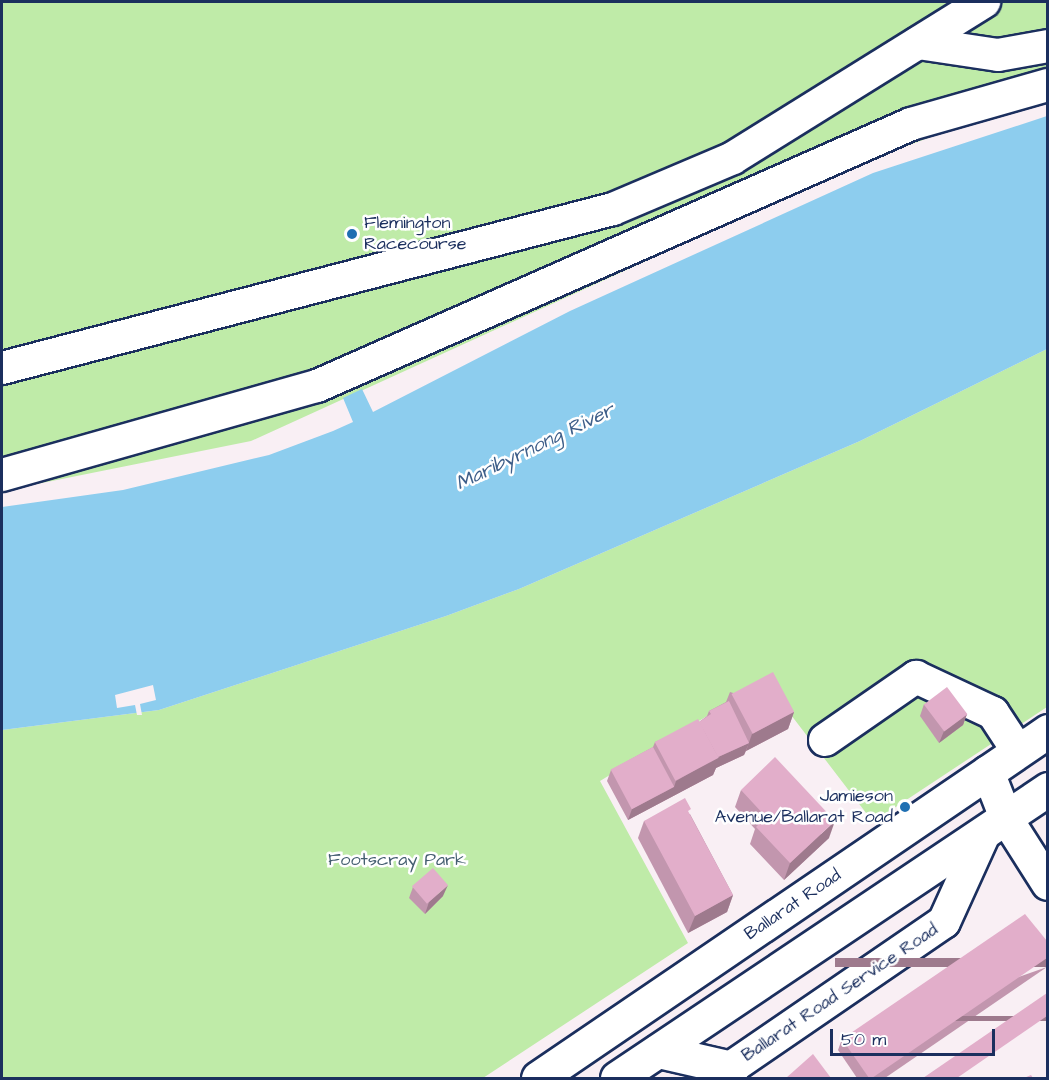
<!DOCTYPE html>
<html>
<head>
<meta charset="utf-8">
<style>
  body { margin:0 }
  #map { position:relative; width:1049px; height:1080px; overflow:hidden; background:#f9eff4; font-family:"Architects Daughter",sans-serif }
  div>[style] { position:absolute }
  .green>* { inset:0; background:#bfeba8 }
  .water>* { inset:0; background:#8dcdee }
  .pier>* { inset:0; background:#f9eff4 }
  .roads { filter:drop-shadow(2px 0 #1b2f5e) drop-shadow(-2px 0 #1b2f5e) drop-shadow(0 2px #1b2f5e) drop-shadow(0 -2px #1b2f5e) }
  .minor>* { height:32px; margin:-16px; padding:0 16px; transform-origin:16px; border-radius:16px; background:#fff }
  .highway>* { height:33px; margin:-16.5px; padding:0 16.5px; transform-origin:16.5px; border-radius:16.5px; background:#fff }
  .wall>* { inset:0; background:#c296ae }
  .shaded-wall>* { inset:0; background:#9e7a8d; transform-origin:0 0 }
  .building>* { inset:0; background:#e2aeca; transform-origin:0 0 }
  .dots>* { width:16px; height:16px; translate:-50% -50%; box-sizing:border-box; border:3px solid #fff; border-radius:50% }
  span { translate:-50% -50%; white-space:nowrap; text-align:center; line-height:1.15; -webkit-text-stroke:5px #fff; paint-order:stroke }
  .poi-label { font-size:18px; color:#1b2f5e }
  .left { translate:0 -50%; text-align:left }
  .right { translate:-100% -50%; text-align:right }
  .park-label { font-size:18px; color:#445e70 }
  .street-label { font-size:18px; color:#1b2f5e }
  .water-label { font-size:20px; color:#3d5e89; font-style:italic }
  .frame { position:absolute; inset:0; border:3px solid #1b2f5e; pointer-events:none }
  .scale { position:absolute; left:830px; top:1029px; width:165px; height:27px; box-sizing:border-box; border:3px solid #1b2f5e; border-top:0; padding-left:8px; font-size:18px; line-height:21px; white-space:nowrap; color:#1b2f5e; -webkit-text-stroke:4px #fff; paint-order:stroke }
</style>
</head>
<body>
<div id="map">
  <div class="green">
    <i style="clip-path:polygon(2px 2px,1047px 2px,1047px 100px,1000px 111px,859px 164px,251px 441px,2px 491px)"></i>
    <i style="clip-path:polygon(1047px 349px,1047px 707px,873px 822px,765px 681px,600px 781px,688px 943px,483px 1078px,2px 1078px,2px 730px,159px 710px,446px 616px,519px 589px,860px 441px)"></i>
  </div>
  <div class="water">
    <i style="clip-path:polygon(1047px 116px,1047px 349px,860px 441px,519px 589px,446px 616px,159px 710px,2px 730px,2px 507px,123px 490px,269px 455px,333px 431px,353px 422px,343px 398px,362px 389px,373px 412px,570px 311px,873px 173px)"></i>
  </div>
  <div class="pier">
    <i style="clip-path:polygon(153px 685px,156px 700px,140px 704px,142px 715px,137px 715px,135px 705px,117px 708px,115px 695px)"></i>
  </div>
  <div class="roads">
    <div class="minor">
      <i style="left:918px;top:43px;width:81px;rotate:8.5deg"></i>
      <i style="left:998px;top:55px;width:51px;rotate:-10.2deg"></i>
      <i style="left:2px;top:368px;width:631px;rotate:-14.59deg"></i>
      <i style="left:613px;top:209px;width:130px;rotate:-23deg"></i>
      <i style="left:733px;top:158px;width:296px;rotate:-31.9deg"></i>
      <i style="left:2px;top:475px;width:327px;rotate:-15.8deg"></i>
      <i style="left:317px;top:386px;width:649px;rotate:-23.8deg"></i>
      <i style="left:911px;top:124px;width:142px;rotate:-15.9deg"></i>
      <i style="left:825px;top:740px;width:111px;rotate:-34.7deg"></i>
      <i style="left:916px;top:677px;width:85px;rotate:25.1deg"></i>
      <i style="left:993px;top:713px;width:45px;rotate:56.7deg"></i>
      <i style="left:988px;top:772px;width:49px;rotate:68.6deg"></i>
      <i style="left:1006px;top:818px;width:78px;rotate:57.5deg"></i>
      <i style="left:716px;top:1078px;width:276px;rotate:-34.4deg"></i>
      <i style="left:944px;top:922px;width:97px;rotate:-65.6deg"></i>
    </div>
    <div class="highway">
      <i style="left:658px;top:1051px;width:76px;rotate:12.9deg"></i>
      <i style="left:538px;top:1078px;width:617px;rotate:-34.23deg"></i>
      <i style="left:617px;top:1078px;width:519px;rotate:-33.84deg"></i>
    </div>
  </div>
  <div class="wall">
    <i style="clip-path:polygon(730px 692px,794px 712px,788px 729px,746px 751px,744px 755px,716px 768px,713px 775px,628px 820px,607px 781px,611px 770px,653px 747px,655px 742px,699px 722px,707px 716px,709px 711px,726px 702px)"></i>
    <i style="clip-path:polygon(924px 704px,967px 714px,963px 725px,939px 743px,920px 716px)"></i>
    <i style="clip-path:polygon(741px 790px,829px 838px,784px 880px,750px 844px,755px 829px,735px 807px)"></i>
    <i style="clip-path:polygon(690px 814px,733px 895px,727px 912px,688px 933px,638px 838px,644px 821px)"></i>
    <i style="clip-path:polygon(413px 887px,443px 896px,425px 914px,409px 898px)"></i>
    <i style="clip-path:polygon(1047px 967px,885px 1078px,857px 1078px,838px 1050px,842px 1039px)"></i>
  </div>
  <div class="shaded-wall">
    <i style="clip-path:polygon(794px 712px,788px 729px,746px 751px,752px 734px)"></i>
    <i style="clip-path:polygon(967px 714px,963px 725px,939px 743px,944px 731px)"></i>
    <i style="clip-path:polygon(749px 743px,744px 755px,716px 768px,713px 775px,628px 820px,632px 809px,674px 787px,676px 781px,714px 759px)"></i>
    <i style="clip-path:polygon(835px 821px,829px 838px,784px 880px,790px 863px)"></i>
    <i style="clip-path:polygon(448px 885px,443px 896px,425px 914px,429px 902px)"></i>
    <i style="clip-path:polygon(733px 895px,727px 912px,688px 933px,695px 916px)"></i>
    <i style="left:1047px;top:958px;width:9px;height:212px;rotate:90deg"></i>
    <i style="left:1047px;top:1016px;width:5px;height:109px;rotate:90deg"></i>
  </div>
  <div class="building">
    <i style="left:773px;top:672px;width:45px;height:47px;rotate:62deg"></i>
    <i style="left:947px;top:687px;width:34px;height:29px;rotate:53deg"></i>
    <i style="clip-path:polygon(729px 701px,749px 743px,718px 757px,699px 722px,711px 714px,709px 711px)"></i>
    <i style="left:698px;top:719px;width:44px;height:49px;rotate:62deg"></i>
    <i style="left:653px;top:747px;width:45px;height:48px;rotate:62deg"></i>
    <i style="clip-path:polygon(775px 757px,835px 821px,790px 863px,756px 827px,766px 817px,741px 790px)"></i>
    <i style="clip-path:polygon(685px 798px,691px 809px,688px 811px,733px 895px,695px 916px,644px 821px)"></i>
    <i style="left:433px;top:868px;width:23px;height:28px;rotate:49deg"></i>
    <i style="clip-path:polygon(1025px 914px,1047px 941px,1047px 958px,872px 1078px,869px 1078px,842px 1039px)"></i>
    <i style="clip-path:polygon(1047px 993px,1047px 1016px,957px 1078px,923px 1078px)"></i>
    <i style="clip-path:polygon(813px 1054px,831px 1078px,786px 1078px)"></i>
    <i style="clip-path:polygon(1031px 1075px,1033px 1078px,1024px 1078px)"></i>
  </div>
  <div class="dots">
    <i style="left:352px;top:234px;background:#1f6fb2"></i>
    <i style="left:905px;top:807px;background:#1f6fb2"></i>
  </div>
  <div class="poi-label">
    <span class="left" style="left:364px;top:234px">Flemington<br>Racecourse</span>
    <span class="right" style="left:893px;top:807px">Jamieson<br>Avenue/Ballarat Road</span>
  </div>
  <div class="park-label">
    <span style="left:397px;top:860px">Footscray Park</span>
  </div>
  <div class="street-label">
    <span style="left:793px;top:905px;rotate:-34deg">Ballarat Road</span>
    <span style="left:840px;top:993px;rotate:-34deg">Ballarat Road Service Road</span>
  </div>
  <div class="water-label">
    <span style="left:535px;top:447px;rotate:-26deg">Maribyrnong River</span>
  </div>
  <div class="frame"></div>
  <div class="scale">50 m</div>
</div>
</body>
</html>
